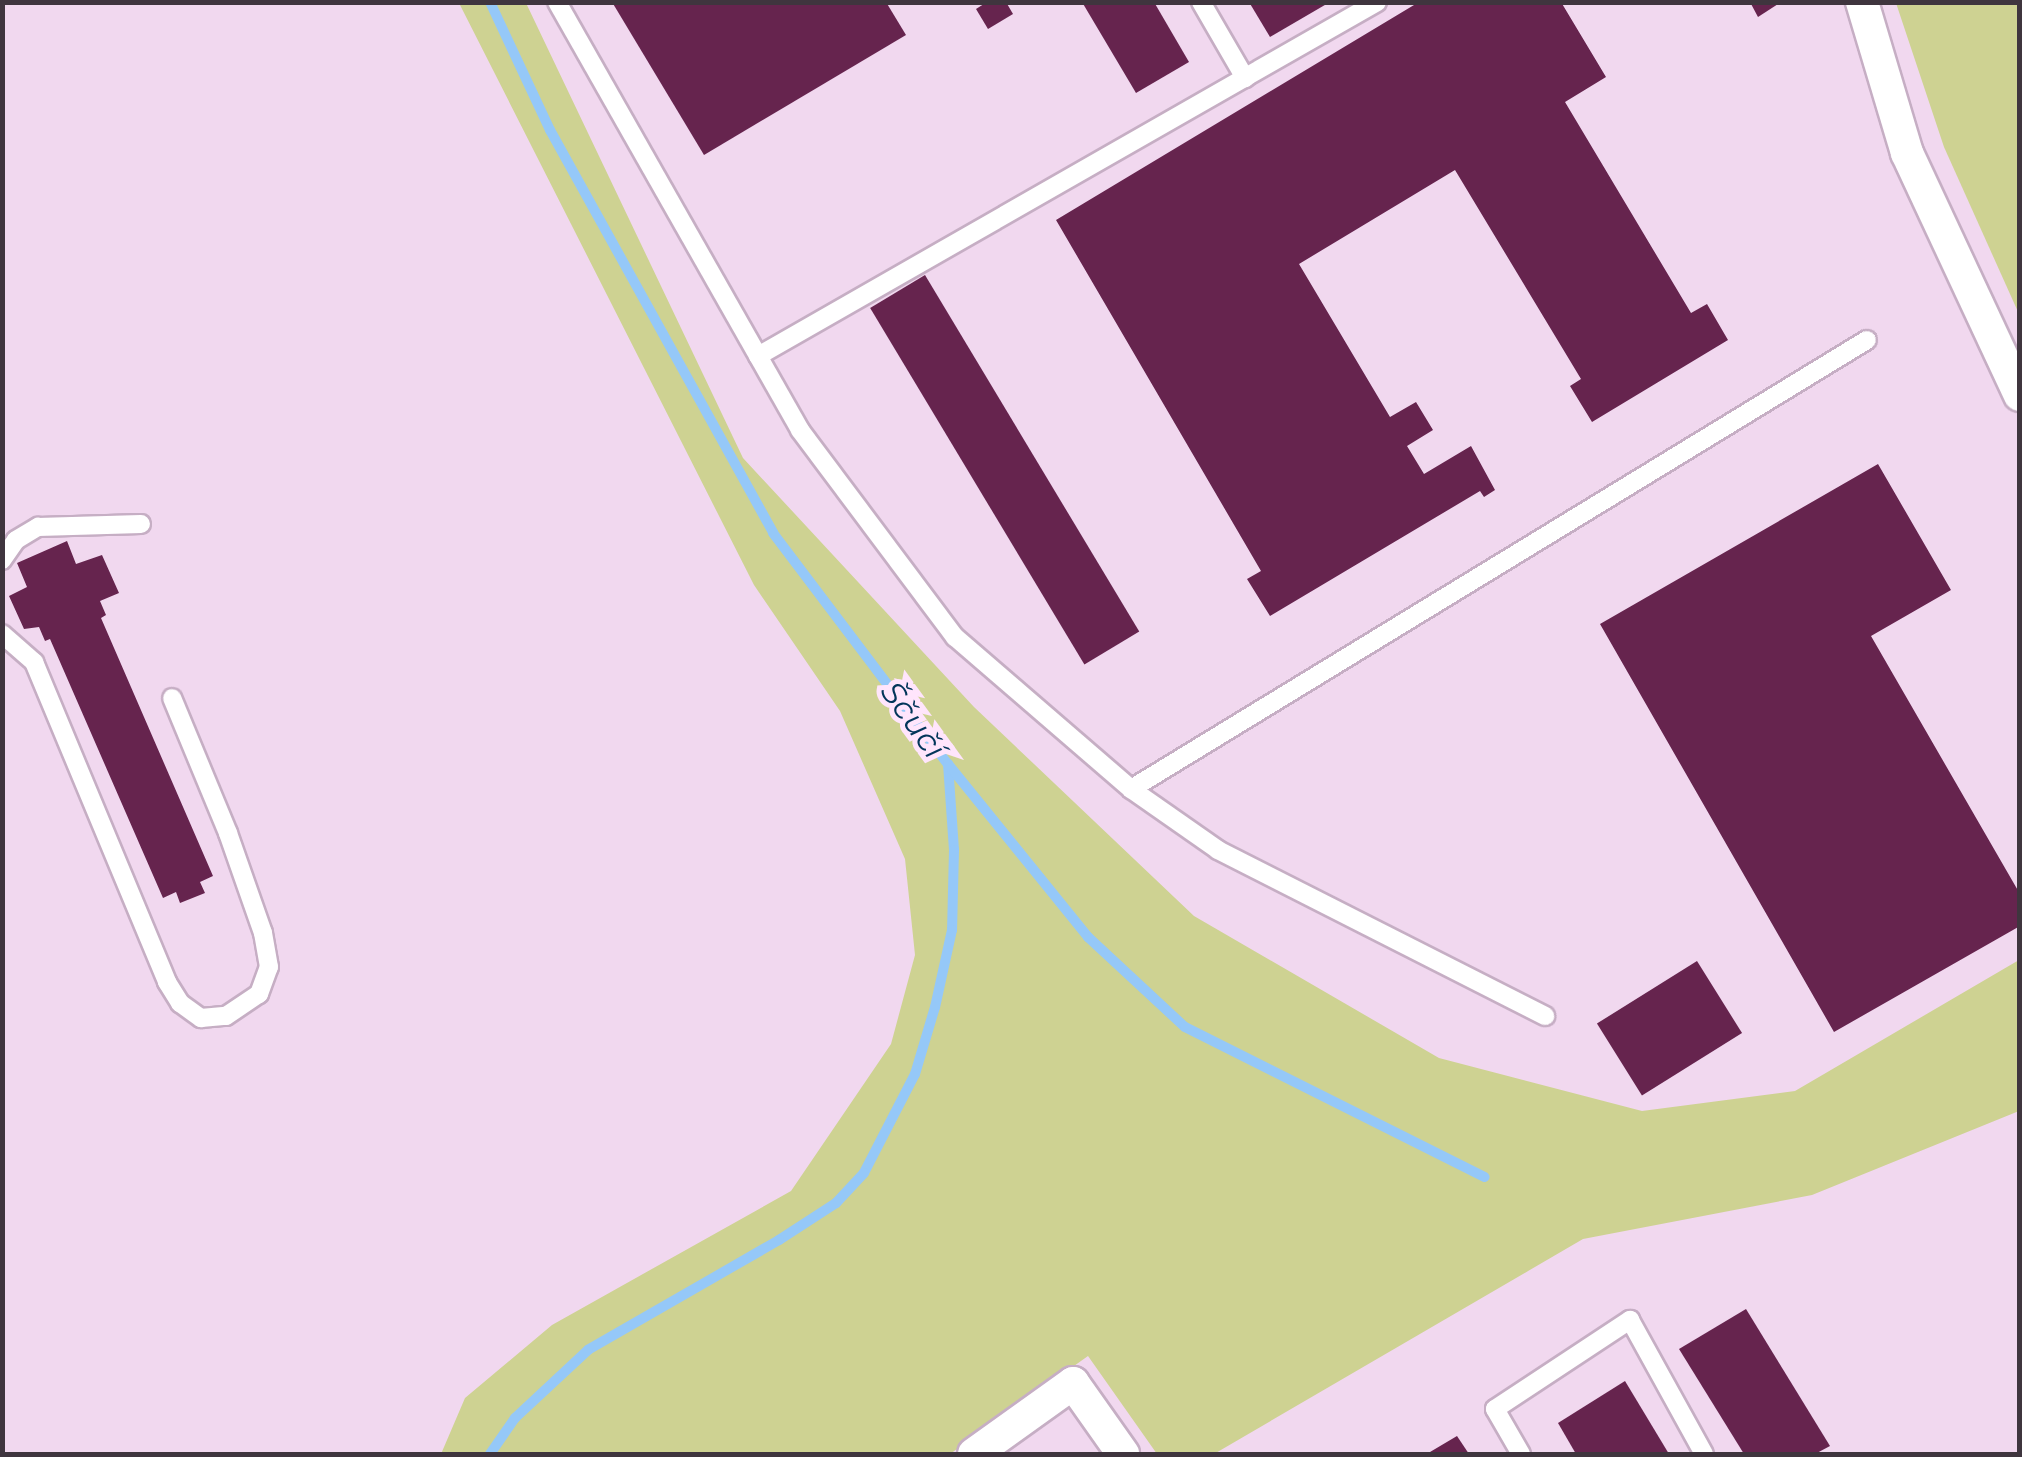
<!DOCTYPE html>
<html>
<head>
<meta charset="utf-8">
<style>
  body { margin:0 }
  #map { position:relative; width:2022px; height:1457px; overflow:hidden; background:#f1d8ef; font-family:Montserrat,sans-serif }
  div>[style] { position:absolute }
  .green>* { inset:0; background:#ced292 }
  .stream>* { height:10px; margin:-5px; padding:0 5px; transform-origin:5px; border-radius:5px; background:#95c8f8 }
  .building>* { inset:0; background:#66244e; transform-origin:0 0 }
  .roads { filter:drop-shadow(2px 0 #c6aec4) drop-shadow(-2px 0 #c6aec4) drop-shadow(0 2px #c6aec4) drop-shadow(0 -2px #c6aec4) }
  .service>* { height:18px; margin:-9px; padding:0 9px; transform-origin:9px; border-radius:9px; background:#fff }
  .minor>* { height:32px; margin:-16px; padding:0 16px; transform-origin:16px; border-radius:16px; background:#fff }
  span { translate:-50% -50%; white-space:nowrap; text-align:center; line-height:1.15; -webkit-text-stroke:10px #ffe5fc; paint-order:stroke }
  .water-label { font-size:32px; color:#02355a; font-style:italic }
  .frame { position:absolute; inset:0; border:5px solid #3f353e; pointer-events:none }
</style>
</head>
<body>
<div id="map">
  <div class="green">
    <i style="clip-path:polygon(459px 3px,526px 3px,743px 458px,974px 707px,1194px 916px,1439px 1058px,1642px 1111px,1795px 1091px,2019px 960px,2019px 1111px,1812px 1195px,1583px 1239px,1214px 1454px,1157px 1454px,1088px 1356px,950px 1454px,441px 1454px,465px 1398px,552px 1325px,791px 1191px,891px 1044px,915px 955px,905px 859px,840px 711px,754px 585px)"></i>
    <i style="clip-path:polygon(1896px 3px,2019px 3px,2019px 314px,1944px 147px)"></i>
  </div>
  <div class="stream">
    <i style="left:490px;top:2px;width:141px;rotate:64.9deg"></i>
    <i style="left:550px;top:130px;width:461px;rotate:61deg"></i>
    <i style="left:773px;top:533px;width:290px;rotate:52.9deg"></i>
    <i style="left:948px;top:764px;width:86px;rotate:86deg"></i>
    <i style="left:954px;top:850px;width:80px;rotate:91.4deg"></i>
    <i style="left:952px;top:930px;width:79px;rotate:102.4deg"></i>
    <i style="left:935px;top:1007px;width:70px;rotate:106.6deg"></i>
    <i style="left:915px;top:1074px;width:111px;rotate:117.3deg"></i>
    <i style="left:864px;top:1173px;width:41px;rotate:133deg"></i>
    <i style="left:836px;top:1203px;width:68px;rotate:147deg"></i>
    <i style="left:779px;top:1240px;width:220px;rotate:150.1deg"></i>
    <i style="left:588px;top:1350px;width:100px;rotate:137deg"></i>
    <i style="left:515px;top:1418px;width:44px;rotate:124.8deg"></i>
    <i style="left:948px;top:764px;width:223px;rotate:51deg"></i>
    <i style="left:1088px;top:937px;width:132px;rotate:42.9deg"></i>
    <i style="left:1185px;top:1027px;width:335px;rotate:26.6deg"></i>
  </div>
  <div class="building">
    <i style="clip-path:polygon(612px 2px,886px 2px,906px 35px,704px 155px)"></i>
    <i style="clip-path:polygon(987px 2px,1006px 2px,1013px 14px,988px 29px,976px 9px)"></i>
    <i style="clip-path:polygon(1082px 2px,1154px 2px,1189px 62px,1136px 93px)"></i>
    <i style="clip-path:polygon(1249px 2px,1330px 2px,1270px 37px)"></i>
    <i style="clip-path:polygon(1419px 2px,1561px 2px,1606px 77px,1565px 102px,1691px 313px,1707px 304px,1728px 340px,1592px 422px,1570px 386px,1581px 379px,1455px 170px,1299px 264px,1390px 417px,1416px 402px,1433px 430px,1407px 446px,1424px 474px,1471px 446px,1495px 490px,1484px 497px,1480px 491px,1270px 616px,1247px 579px,1261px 571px,1056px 220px)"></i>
    <i style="clip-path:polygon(1750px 2px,1781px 2px,1758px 17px)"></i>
    <i style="left:925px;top:275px;width:416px;height:64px;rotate:59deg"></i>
    <i style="clip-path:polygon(1878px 464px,1951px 590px,1871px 636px,2020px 894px,2020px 926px,1834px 1032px,1600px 624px)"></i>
    <i style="clip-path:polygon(67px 541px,76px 564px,102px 555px,119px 593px,100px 601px,106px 615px,101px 618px,213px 876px,200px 882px,205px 893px,180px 903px,176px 892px,163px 898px,50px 639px,45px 641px,39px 627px,24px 629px,9px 596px,27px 587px,17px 563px)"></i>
    <i style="left:1697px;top:961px;width:85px;height:118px;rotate:58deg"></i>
    <i style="clip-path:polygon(1746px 1309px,1830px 1446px,1815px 1454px,1744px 1454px,1679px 1349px)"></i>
    <i style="clip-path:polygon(1625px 1381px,1669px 1454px,1576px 1454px,1558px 1423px)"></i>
    <i style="clip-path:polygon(1457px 1436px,1469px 1454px,1431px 1454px,1430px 1452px)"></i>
  </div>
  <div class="roads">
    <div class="service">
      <i style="left:557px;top:2px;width:492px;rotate:60.4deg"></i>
      <i style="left:800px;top:430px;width:259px;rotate:53.2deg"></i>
      <i style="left:955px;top:637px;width:233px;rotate:40.8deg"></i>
      <i style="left:1131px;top:789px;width:106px;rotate:35deg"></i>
      <i style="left:1218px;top:850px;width:367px;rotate:26.9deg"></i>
      <i style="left:1201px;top:2px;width:88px;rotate:59.9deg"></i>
      <i style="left:758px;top:356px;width:713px;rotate:-29.76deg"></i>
      <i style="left:2px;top:560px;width:24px;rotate:-55deg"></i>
      <i style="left:16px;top:540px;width:26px;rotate:-31deg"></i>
      <i style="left:38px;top:527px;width:103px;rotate:-1.7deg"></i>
      <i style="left:2px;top:634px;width:43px;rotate:41.2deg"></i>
      <i style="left:34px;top:662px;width:347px;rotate:67.4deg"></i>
      <i style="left:167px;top:982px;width:25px;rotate:58deg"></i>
      <i style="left:180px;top:1003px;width:26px;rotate:36deg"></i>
      <i style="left:201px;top:1018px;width:25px;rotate:-5deg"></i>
      <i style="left:226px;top:1016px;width:40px;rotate:-34deg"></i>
      <i style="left:259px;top:994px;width:29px;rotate:-70deg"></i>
      <i style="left:269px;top:967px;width:35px;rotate:-100deg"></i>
      <i style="left:263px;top:933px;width:106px;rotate:-109.3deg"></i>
      <i style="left:228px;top:833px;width:146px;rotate:-112.5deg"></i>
      <i style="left:1131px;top:789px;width:862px;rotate:-31.39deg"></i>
      <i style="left:1521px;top:1454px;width:52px;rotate:-120deg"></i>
      <i style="left:1495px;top:1409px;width:162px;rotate:-33.4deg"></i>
      <i style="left:1630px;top:1320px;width:153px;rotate:61.1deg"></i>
    </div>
    <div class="minor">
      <i style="left:1862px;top:2px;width:158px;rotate:73.4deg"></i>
      <i style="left:1907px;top:153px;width:267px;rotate:65deg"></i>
      <i style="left:974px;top:1454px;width:122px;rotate:-35.6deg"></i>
      <i style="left:1073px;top:1383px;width:87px;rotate:54.8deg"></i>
    </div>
  </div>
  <div class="water-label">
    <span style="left:913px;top:720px;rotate:54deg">Ščučí</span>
  </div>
  <div class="frame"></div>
</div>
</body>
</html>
